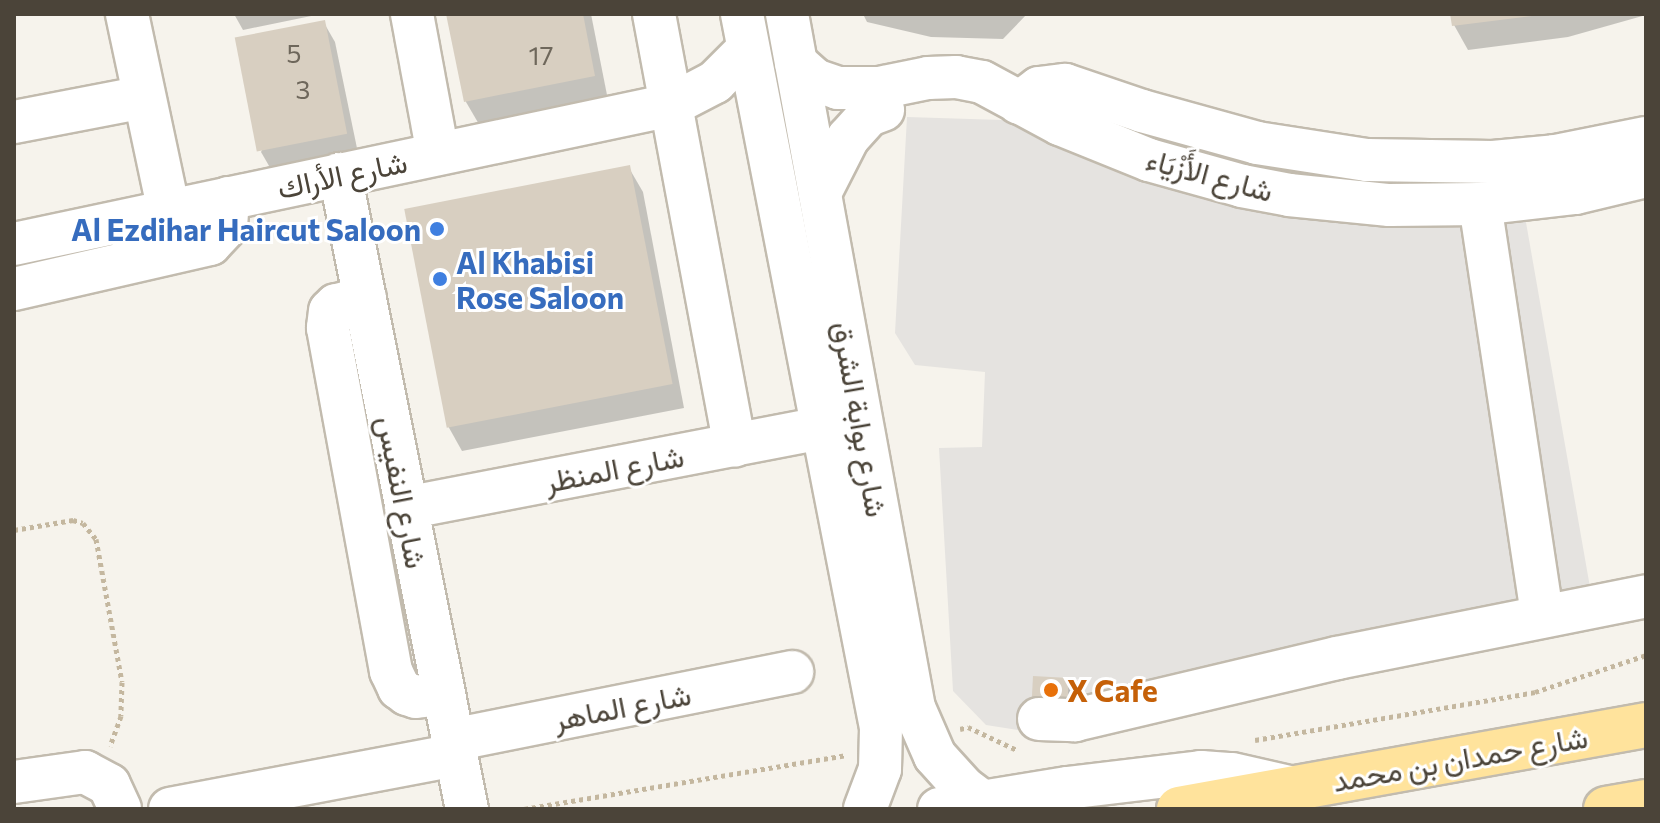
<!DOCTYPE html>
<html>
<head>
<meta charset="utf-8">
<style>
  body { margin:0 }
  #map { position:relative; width:1660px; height:823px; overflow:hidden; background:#f6f3ec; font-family:Commissioner,Vazirmatn,sans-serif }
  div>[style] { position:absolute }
  .parking>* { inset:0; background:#e5e3e0 }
  .shadow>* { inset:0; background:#0003 }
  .building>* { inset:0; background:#d8cfc1; transform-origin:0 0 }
  .path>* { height:5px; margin-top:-2.5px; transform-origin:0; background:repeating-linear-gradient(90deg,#c4b79f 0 4px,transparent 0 8px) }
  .roads { filter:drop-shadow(2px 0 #c2bbae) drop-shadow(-2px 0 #c2bbae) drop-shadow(0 2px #c2bbae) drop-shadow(0 -2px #c2bbae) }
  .minor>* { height:42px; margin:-21px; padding:0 21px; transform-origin:21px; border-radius:21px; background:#fff }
  .major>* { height:44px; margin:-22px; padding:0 22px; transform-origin:22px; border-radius:22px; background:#ffe39c }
  .dots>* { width:22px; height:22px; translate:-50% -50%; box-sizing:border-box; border:4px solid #fff; border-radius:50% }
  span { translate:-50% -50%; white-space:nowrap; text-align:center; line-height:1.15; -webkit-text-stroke:6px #fff; paint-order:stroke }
  .number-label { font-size:26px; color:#6e675b }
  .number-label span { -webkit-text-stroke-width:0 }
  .street-label { font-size:30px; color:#4b4439 }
  .shop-label { font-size:30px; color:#366cbe; font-weight:700 }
  .right { translate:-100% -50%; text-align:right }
  .left { translate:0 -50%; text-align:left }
  .food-label { font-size:30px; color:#c56008; font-weight:700 }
  .frame { position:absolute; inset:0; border:16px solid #4b4439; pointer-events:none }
</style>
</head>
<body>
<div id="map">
  <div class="parking">
    <i style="clip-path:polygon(907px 117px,1032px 121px,1206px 186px,1524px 211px,1594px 610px,1043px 734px,986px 725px,953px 691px,939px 448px,982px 447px,985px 372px,915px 365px,895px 333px)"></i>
  </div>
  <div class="shadow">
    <i style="clip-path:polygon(234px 14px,321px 14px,243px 30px)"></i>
    <i style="clip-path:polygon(448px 14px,591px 14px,608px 100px,480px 126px,466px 102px)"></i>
    <i style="clip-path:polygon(863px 14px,1027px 14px,1003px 39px,931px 37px,867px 22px)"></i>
    <i style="clip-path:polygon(1452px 14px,1646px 14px,1646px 15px,1568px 37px,1468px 50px,1454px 25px)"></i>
    <i style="clip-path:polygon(324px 23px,335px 42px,358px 153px,272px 171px,261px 152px)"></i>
    <i style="clip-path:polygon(629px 168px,643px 192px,684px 408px,462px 451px,448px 426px)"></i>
    <i style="clip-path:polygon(1068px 680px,1072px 686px,1071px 710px,1037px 707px)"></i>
  </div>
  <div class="building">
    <i style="clip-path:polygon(446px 14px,583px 14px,595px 76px,464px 102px)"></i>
    <i style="clip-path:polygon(1450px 14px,1532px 14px,1532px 16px,1452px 26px)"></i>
    <i style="left:325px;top:20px;width:116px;height:92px;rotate:79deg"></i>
    <i style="left:630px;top:165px;width:223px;height:230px;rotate:79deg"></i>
    <i style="left:1033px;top:676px;width:36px;height:26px;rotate:3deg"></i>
  </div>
  <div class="path">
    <i style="left:14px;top:530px;width:60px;rotate:-9.6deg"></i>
    <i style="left:73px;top:520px;width:10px;rotate:17deg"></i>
    <i style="left:83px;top:523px;width:21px;rotate:51deg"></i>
    <i style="left:96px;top:539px;width:145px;rotate:79.7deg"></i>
    <i style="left:122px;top:682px;width:34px;rotate:92deg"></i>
    <i style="left:121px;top:716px;width:32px;rotate:110deg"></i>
    <i style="left:960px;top:729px;width:8px;rotate:-14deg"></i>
    <i style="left:968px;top:727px;width:54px;rotate:25.1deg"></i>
    <i style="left:1255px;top:740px;width:284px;rotate:-9.7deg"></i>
    <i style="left:1535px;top:692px;width:117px;rotate:-18.4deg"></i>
    <i style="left:524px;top:809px;width:326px;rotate:-9.5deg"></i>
  </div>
  <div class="roads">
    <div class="minor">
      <i style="left:127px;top:14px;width:201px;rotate:78deg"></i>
      <i style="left:412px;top:14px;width:142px;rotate:79.5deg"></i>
      <i style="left:654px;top:14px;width:439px;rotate:79.4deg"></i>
      <i style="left:742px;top:14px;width:727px;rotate:78.98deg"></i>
      <i style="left:881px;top:728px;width:41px;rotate:91.4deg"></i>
      <i style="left:880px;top:769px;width:43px;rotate:110.6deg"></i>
      <i style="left:787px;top:14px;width:706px;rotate:79.63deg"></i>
      <i style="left:914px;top:708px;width:52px;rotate:66.4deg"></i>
      <i style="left:935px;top:756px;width:43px;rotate:47.8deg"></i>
      <i style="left:964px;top:788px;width:21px;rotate:37deg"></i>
      <i style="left:796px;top:63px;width:25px;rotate:42deg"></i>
      <i style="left:815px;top:80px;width:24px;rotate:19deg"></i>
      <i style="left:838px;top:88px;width:41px"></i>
      <i style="left:879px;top:88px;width:50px;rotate:-11.5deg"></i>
      <i style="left:928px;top:78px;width:28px;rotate:-2deg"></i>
      <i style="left:956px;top:77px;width:26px;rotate:11deg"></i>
      <i style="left:982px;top:82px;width:89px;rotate:28.3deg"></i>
      <i style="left:1060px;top:124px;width:96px;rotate:22deg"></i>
      <i style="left:1149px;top:160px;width:97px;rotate:15.6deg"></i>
      <i style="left:1242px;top:186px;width:48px;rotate:10.8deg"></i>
      <i style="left:1289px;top:195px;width:101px;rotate:5.7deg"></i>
      <i style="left:1390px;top:205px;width:90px;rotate:-0.6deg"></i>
      <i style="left:1480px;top:204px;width:96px;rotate:-6.6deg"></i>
      <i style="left:1575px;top:193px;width:73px;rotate:-13.5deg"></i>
      <i style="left:1019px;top:103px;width:25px;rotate:-37deg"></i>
      <i style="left:1039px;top:88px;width:26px;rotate:-7deg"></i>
      <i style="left:1065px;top:85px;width:81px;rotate:18.7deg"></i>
      <i style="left:1142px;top:111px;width:119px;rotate:15.5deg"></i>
      <i style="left:1257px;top:143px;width:111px;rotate:8.8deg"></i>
      <i style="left:1367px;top:160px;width:126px;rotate:0.9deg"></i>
      <i style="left:1493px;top:162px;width:62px;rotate:-5.5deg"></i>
      <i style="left:1555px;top:156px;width:93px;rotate:-11.2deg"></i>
      <i style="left:14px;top:122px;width:132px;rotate:-10.9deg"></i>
      <i style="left:340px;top:174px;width:648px;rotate:78.69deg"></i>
      <i style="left:820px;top:193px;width:62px;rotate:-63deg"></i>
      <i style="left:848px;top:138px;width:31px;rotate:-48deg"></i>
      <i style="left:869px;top:115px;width:15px;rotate:-20deg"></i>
      <i style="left:1480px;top:204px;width:417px;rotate:81.4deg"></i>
      <i style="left:14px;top:244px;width:672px;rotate:-11.95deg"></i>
      <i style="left:671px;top:105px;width:50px;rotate:-27.6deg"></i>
      <i style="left:715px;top:82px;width:47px;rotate:-45deg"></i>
      <i style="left:14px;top:289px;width:201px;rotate:-12.9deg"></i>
      <i style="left:210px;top:244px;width:23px;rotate:-47deg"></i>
      <i style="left:226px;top:227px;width:29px;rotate:-86deg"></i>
      <i style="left:365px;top:298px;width:30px;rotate:166deg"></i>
      <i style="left:336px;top:305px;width:8px;rotate:135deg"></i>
      <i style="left:330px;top:311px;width:17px;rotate:97deg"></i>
      <i style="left:328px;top:328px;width:349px;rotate:79.6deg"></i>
      <i style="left:391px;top:671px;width:19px;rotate:65deg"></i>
      <i style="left:399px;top:688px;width:10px;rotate:37deg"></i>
      <i style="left:407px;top:694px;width:9px;rotate:18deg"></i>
      <i style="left:416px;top:697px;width:26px;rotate:-7deg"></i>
      <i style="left:406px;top:508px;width:424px;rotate:-10.9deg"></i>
      <i style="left:1039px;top:719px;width:36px;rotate:2deg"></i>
      <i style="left:1075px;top:720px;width:269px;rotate:-13.3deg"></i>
      <i style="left:1337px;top:658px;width:315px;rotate:-11.3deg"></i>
      <i style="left:452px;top:740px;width:347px;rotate:-11.3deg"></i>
      <i style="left:14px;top:782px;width:72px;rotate:-8deg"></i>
      <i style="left:85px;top:772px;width:27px;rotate:28deg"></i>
      <i style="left:109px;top:785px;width:26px;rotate:65deg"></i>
      <i style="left:170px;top:809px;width:290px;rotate:-10.7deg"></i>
      <i style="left:939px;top:809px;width:130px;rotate:-9.3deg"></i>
      <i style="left:1067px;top:788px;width:135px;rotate:-6.8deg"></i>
      <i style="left:1201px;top:772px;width:31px;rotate:4deg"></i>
      <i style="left:1232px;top:774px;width:63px;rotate:12.9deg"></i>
    </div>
    <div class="major">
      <i style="left:1179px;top:809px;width:474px;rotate:-10.2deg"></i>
      <i style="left:1606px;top:809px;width:41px;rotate:-9.9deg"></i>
    </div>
  </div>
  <div class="dots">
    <i style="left:437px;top:229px;background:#3f7fe0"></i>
    <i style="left:440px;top:279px;background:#3f7fe0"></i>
    <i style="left:1051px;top:690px;background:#e8710a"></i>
  </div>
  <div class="number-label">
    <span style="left:294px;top:53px">5</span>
    <span style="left:541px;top:55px">17</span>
    <span style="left:303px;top:89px">3</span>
  </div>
  <div class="street-label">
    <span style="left:342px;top:174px;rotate:-12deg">شارع الأراك</span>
    <span style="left:1210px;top:174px;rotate:15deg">شارع الأَزْيَاء</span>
    <span style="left:861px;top:419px;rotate:80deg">شارع بوابة الشرق</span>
    <span style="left:614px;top:468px;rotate:-11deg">شارع المنظر</span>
    <span style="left:403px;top:492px;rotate:79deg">شارع النفيس</span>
    <span style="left:622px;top:706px;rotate:-11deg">شارع الماهر</span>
    <span style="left:1460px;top:758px;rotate:-10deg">شارع حمدان بن محمد</span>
  </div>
  <div class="shop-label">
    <span class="right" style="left:421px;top:229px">Al Ezdihar Haircut Saloon</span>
    <span class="left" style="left:456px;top:279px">Al Khabisi<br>Rose Saloon</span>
  </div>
  <div class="food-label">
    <span class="left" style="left:1067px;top:690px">X Cafe</span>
  </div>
  <div class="frame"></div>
</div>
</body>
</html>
